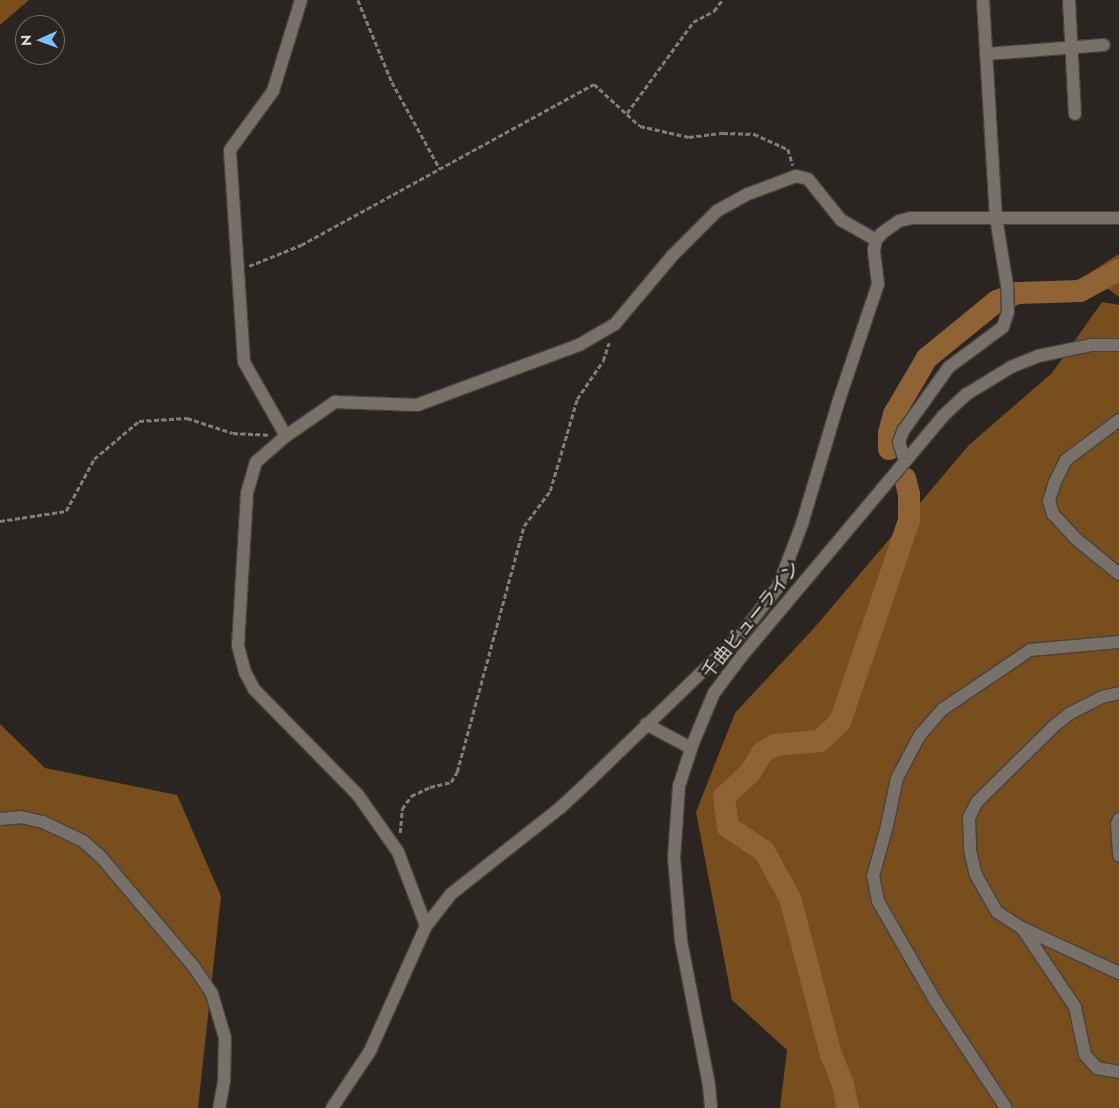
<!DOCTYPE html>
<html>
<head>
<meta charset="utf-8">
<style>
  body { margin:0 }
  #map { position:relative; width:1119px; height:1108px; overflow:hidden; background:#2a2520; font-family:Jost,"Noto Sans JP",sans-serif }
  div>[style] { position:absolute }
  .forest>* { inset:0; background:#784e1d }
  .river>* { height:22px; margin:-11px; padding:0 11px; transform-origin:11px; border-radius:11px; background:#8f6333 }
  .path>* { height:2.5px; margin-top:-1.25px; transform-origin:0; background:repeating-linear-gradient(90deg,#827d79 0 5px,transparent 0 7.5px) }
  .roads { filter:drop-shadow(1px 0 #47433e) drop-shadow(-1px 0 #47433e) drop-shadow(0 1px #47433e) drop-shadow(0 -1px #47433e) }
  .street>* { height:12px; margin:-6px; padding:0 6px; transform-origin:6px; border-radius:6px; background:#77716a }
  .secondary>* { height:12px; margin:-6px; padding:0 6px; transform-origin:6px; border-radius:6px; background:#77716a }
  span { translate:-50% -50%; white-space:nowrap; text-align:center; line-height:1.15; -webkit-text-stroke:5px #2a2520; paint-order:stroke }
  .street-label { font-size:18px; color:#dcd8d5 }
  .north { position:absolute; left:15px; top:15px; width:50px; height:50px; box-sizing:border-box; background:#2a2520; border:1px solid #716d68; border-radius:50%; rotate:268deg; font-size:14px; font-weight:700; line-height:20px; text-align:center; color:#dcd8d5 }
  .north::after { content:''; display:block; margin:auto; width:18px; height:22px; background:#7cbef9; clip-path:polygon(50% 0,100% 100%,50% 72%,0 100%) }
</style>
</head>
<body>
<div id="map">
  <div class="forest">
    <i style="clip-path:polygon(0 0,29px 0,0 25px)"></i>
    <i style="clip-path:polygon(1119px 254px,1119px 297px,1088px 274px)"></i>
    <i style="clip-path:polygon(1102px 302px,1119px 305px,1119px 1108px,780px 1108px,787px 1050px,732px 1000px,696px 812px,735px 713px,815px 627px,969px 445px,1052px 373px)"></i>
    <i style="clip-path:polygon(0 724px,45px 768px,177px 795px,221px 896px,198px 1108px,0 1108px)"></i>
  </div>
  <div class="river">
    <i style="left:889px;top:449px;width:16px;rotate:-90deg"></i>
    <i style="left:889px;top:433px;width:20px;rotate:-75deg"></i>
    <i style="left:894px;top:414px;width:65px;rotate:-59.5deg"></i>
    <i style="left:927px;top:358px;width:90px;rotate:-39.2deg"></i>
    <i style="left:997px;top:301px;width:22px;rotate:-21deg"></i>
    <i style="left:1018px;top:293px;width:62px;rotate:-1.8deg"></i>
    <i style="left:1080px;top:291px;width:44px;rotate:-28.3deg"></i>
    <i style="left:848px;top:1108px;width:25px;rotate:-102deg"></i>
    <i style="left:843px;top:1084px;width:31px;rotate:-112deg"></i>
    <i style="left:831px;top:1055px;width:162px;rotate:-104.6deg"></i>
    <i style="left:790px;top:898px;width:54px;rotate:-119deg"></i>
    <i style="left:764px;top:851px;width:43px;rotate:-146.3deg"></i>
    <i style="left:728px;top:827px;width:30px;rotate:-98deg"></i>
    <i style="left:724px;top:797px;width:35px;rotate:-43deg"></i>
    <i style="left:750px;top:773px;width:23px;rotate:-59deg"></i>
    <i style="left:762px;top:753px;width:15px;rotate:-32deg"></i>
    <i style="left:775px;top:745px;width:45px;rotate:-5.1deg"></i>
    <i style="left:820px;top:741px;width:28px;rotate:-44deg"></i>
    <i style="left:840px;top:722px;width:213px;rotate:-71.1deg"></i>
    <i style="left:909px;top:520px;width:26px;rotate:-90deg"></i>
    <i style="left:909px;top:494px;width:16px;rotate:-104deg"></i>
  </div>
  <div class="path">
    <i style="left:358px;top:0;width:89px;rotate:67.5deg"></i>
    <i style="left:392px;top:82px;width:99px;rotate:61.1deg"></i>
    <i style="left:627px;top:113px;width:112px;rotate:-54deg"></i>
    <i style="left:693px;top:22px;width:24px;rotate:-28deg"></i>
    <i style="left:714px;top:11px;width:14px;rotate:-54deg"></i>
    <i style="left:249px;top:266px;width:56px;rotate:-22deg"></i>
    <i style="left:301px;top:245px;width:334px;rotate:-28.8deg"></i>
    <i style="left:594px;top:84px;width:62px;rotate:42.4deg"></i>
    <i style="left:640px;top:126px;width:50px;rotate:12.7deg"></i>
    <i style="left:689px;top:137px;width:34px;rotate:-7deg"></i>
    <i style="left:723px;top:133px;width:31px;rotate:2deg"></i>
    <i style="left:754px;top:134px;width:37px;rotate:24deg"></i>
    <i style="left:788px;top:149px;width:17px;rotate:73deg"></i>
    <i style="left:0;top:521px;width:67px;rotate:-8.6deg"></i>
    <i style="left:66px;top:511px;width:59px;rotate:-61.7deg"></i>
    <i style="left:94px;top:459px;width:59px;rotate:-40.2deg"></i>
    <i style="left:139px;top:421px;width:48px;rotate:-3.6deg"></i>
    <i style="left:187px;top:418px;width:48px;rotate:18.1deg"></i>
    <i style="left:233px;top:433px;width:35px;rotate:3deg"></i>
    <i style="left:400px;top:833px;width:24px;rotate:-85deg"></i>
    <i style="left:402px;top:809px;width:16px;rotate:-55deg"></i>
    <i style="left:411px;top:796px;width:21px;rotate:-25deg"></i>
    <i style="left:430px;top:787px;width:22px;rotate:-13deg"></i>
    <i style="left:451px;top:782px;width:12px;rotate:-59deg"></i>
    <i style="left:457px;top:772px;width:255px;rotate:-74.8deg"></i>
    <i style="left:524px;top:526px;width:44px;rotate:-53.4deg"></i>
    <i style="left:550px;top:491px;width:96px;rotate:-73.6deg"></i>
    <i style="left:577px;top:399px;width:46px;rotate:-55.6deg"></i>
    <i style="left:603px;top:361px;width:19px;rotate:-72deg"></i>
  </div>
  <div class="roads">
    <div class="street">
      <i style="left:1069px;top:0;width:114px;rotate:87deg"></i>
      <i style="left:986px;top:54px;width:118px;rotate:-4.4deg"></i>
      <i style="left:1119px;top:420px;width:66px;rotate:143deg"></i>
      <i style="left:1066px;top:460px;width:25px;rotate:117deg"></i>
      <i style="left:1055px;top:482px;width:20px;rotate:108deg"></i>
      <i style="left:1049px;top:501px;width:14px;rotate:73deg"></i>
      <i style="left:1053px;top:514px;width:33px;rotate:47deg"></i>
      <i style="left:1075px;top:538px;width:57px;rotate:39.3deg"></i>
      <i style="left:286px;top:436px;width:85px;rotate:-119.6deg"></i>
      <i style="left:244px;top:362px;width:212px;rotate:-93.8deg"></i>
      <i style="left:230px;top:150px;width:73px;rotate:-53.9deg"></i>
      <i style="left:273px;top:91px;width:95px;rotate:-72.9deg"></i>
      <i style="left:905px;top:461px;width:20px;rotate:-108deg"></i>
      <i style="left:899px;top:442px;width:12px;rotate:-70deg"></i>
      <i style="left:903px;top:431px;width:79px;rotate:-54.3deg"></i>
      <i style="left:949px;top:367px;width:67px;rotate:-36.5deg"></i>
      <i style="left:1003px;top:327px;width:16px;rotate:-72deg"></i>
      <i style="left:1008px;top:312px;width:27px;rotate:-92deg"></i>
      <i style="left:1007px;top:285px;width:68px;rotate:-99.3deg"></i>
      <i style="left:1119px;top:693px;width:17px;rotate:167deg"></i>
      <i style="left:1102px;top:697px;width:37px;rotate:153deg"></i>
      <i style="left:1069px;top:714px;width:19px;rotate:141deg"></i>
      <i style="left:1054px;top:726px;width:108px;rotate:135.4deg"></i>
      <i style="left:977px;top:802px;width:18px;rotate:117deg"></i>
      <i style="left:969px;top:818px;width:32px;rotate:88deg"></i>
      <i style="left:970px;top:850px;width:26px;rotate:77deg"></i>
      <i style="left:976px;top:875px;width:43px;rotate:60.4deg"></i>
      <i style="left:997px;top:912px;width:30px;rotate:33deg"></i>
      <i style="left:1022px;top:928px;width:107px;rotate:24.9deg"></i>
      <i style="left:646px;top:724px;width:51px;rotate:28.1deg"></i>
      <i style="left:0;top:819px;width:21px;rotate:-5deg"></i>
      <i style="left:21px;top:817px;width:23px;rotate:13deg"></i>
      <i style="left:43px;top:822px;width:44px;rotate:25.4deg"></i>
      <i style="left:83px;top:841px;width:24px;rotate:42deg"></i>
      <i style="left:101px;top:857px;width:144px;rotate:49.8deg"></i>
      <i style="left:194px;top:967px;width:32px;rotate:56deg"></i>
      <i style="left:212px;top:994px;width:46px;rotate:73.5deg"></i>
      <i style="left:225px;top:1038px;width:43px;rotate:91.3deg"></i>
      <i style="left:224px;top:1081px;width:27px;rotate:100deg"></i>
      <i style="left:1119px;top:819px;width:5px;rotate:112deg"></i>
      <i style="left:1117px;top:824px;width:32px;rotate:86deg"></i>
      <i style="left:426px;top:926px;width:79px;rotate:-110.7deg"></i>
      <i style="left:398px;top:852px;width:70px;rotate:-125.1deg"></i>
      <i style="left:358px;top:795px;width:148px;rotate:-134.5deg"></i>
      <i style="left:254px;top:689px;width:19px;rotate:-118deg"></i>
      <i style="left:245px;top:672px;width:28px;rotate:-105deg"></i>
      <i style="left:238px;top:645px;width:152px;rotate:-86.6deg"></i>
      <i style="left:247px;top:493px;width:32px;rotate:-74deg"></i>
      <i style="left:256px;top:462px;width:40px;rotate:-41deg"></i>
      <i style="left:286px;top:436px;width:60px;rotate:-34.8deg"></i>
      <i style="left:335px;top:402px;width:82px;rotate:2.1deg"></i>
      <i style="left:417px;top:405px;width:173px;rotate:-20.3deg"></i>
      <i style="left:579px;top:345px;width:42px;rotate:-30.3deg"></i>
      <i style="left:615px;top:324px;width:89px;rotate:-50deg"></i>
      <i style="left:672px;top:256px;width:64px;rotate:-45deg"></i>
      <i style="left:717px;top:211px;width:35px;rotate:-29deg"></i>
      <i style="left:748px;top:194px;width:51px;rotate:-20.6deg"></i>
      <i style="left:796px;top:176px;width:12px;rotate:14deg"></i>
      <i style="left:808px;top:179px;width:53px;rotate:51.2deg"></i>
      <i style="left:841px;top:220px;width:40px;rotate:29.7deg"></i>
      <i style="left:1022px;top:928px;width:95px;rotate:56.1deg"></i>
      <i style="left:1075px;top:1007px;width:49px;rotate:78.2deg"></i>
      <i style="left:1085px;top:1055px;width:18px;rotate:47deg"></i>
      <i style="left:1097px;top:1068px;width:22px;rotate:10deg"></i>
      <i style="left:332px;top:1108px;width:69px;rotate:-56.3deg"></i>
      <i style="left:370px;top:1051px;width:137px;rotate:-65.9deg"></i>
      <i style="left:426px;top:926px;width:41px;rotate:-52deg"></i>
      <i style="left:451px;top:894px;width:139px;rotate:-38.3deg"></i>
      <i style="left:560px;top:808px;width:41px;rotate:-43deg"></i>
      <i style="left:590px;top:780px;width:211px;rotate:-44deg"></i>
      <i style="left:742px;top:633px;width:58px;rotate:-52deg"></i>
      <i style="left:778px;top:587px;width:67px;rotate:-69.1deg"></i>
      <i style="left:802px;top:524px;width:126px;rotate:-73.4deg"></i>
      <i style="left:838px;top:403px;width:126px;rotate:-71.4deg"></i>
      <i style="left:878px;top:284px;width:34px;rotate:-97deg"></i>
      <i style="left:874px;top:250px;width:10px;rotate:-79deg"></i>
      <i style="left:876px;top:240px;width:9px;rotate:-49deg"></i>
      <i style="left:882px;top:233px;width:21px;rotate:-35deg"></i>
      <i style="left:899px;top:221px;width:12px;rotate:-14deg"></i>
      <i style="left:911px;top:218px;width:208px"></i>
      <i style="left:1006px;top:1108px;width:127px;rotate:-123.4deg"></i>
      <i style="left:936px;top:1002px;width:116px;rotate:-119.9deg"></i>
      <i style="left:878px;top:901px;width:25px;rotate:-101deg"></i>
      <i style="left:873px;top:876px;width:52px;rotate:-74.4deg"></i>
      <i style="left:887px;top:826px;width:49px;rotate:-78.2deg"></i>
      <i style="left:897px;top:778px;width:49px;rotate:-61.9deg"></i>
      <i style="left:920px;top:735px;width:35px;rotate:-49deg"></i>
      <i style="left:943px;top:709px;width:105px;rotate:-34.1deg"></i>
      <i style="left:1030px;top:650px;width:89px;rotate:-5.1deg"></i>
    </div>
    <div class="secondary">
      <i style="left:983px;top:0;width:218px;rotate:86.6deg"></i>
      <i style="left:711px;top:1108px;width:23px;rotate:-95deg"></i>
      <i style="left:709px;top:1085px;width:147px;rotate:-101deg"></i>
      <i style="left:681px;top:941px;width:83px;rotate:-94.8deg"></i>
      <i style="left:674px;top:858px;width:72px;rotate:-86deg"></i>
      <i style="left:679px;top:786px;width:40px;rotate:-72deg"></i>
      <i style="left:691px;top:748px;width:60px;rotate:-67.3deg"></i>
      <i style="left:714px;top:693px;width:45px;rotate:-53.1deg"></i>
      <i style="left:741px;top:657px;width:314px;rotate:-50deg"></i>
      <i style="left:943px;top:416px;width:33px;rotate:-43deg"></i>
      <i style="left:967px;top:394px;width:52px;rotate:-31.5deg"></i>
      <i style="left:1011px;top:367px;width:29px;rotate:-22deg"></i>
      <i style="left:1038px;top:356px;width:54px;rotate:-11.7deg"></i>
      <i style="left:1091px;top:345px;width:28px"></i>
    </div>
  </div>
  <div class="street-label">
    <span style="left:751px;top:620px;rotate:-51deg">千曲ビューライン</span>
  </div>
  <div class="north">N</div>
</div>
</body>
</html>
